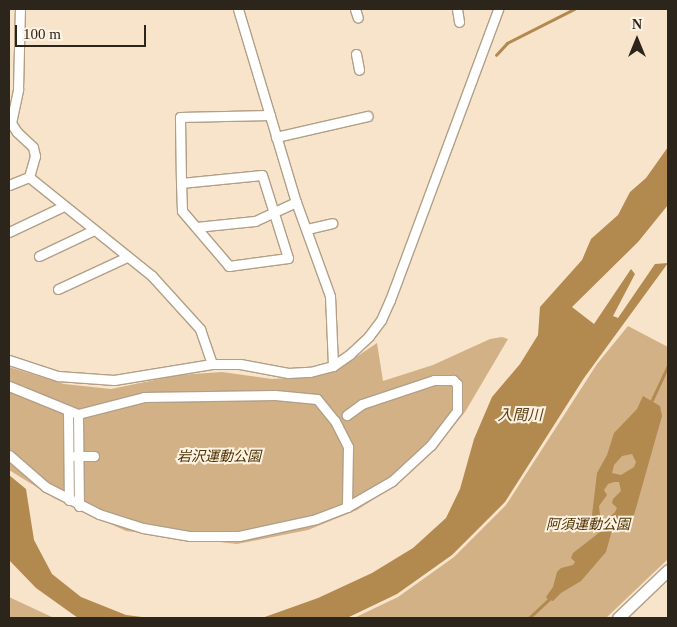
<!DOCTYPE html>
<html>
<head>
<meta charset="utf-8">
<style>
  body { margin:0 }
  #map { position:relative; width:677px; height:627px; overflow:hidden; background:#f8e4ca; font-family:"Times New Roman","Noto Sans JP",serif }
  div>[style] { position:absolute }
  .green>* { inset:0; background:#d2b187 }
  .water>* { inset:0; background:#b2894f }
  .stream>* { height:2.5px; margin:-1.25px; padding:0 1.25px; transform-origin:1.25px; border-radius:1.25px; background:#b2894f }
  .roads { filter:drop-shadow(1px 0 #b19f87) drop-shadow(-1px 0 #b19f87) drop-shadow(0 1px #b19f87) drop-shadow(0 -1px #b19f87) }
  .minor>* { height:9px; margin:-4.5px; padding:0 4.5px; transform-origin:4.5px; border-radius:4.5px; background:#fff }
  .major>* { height:11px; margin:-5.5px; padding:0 5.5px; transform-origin:5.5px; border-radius:5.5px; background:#fff }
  span { translate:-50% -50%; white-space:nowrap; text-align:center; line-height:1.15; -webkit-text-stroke:4px #fef2e3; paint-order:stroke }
  .park-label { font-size:14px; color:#4d3100; font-style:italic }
  .water-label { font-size:15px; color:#614417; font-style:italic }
  .frame { position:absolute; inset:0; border:10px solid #2c251b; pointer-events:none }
  .north { position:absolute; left:612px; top:15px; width:50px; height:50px; -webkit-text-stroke:4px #fef2e3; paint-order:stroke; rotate:0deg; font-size:14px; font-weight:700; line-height:20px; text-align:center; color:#2c251b }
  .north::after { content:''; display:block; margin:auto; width:18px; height:22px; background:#2c251b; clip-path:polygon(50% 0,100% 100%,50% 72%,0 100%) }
  .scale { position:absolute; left:15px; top:25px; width:131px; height:22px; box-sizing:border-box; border:2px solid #2c251b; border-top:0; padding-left:6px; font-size:15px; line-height:18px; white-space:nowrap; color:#2c251b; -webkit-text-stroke:4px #fef2e3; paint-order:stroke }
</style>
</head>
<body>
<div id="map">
  <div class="green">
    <i style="clip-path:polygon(628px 326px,668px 347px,668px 559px,606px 618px,354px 618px,398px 597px,454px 557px,506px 505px,597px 364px)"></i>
    <i style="clip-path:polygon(502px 337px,508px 339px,465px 412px,430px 454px,391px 488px,357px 510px,308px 530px,237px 544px,126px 531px,56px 499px,9px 470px,9px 367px,64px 384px,111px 389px,179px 375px,222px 372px,272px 379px,318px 376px,334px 372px,377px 343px,383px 381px,433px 365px,490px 339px)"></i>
    <i style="clip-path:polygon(9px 597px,54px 618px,9px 618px)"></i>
  </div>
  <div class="water">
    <i style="clip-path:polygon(668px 147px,668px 205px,638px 242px,572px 307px,594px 324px,631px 269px,635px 274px,613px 316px,618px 318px,655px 264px,668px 263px,584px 378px,505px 502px,452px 555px,397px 594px,347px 618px,262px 618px,318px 598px,372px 573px,413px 548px,446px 518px,460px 489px,474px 439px,492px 397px,520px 364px,538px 335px,540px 307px,582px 260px,591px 239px,618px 215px,630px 192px,646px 178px)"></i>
    <i style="clip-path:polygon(evenodd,643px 396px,660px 406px,662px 416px,634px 515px,626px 525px,613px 527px,606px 552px,581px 581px,561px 593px,553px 601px,548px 600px,546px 597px,553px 587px,557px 572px,561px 568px,573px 565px,575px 562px,571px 558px,573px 553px,600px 532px,598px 524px,592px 515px,597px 473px,607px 455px,614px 433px,637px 409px,643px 396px,632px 454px,636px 462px,634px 467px,621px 475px,612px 473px,614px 465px,622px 456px,632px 454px,643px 396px,614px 482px,619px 482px,621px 491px,613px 499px,612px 503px,617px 508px,615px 512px,604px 523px,600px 516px,599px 506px,607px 495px,604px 490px,608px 484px,614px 482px)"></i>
    <i style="clip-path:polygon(9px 475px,26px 489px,34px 540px,52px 574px,81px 597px,126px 615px,150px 618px,78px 618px,36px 588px,9px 560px)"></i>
  </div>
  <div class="stream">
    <i style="left:496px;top:55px;width:16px;rotate:-47deg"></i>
    <i style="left:507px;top:43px;width:75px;rotate:-26.9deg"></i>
    <i style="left:652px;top:400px;width:38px;rotate:-65deg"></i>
    <i style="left:529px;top:618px;width:26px;rotate:-43deg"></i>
  </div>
  <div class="roads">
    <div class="minor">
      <i style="left:238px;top:9px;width:202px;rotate:73.3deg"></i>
      <i style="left:296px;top:202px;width:100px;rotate:70.1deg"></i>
      <i style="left:330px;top:296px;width:70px;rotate:87.5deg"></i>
      <i style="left:355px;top:9px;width:9px;rotate:72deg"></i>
      <i style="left:457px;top:9px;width:13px;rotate:81deg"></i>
      <i style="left:356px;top:54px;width:16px;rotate:79deg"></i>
      <i style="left:276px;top:137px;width:94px;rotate:-12.9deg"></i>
      <i style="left:29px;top:177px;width:158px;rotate:38.8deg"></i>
      <i style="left:152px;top:276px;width:72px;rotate:47.8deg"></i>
      <i style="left:200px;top:329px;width:37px;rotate:71deg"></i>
      <i style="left:181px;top:183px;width:81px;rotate:-5.6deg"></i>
      <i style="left:262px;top:175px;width:87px;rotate:72.6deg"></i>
      <i style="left:288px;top:258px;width:60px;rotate:172.3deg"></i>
      <i style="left:229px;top:266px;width:72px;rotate:-130.5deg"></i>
      <i style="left:182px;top:211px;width:28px;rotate:-92deg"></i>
      <i style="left:181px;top:183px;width:66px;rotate:-90.9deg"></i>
      <i style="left:180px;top:117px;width:90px;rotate:-1.3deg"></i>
      <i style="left:9px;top:185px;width:22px;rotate:-22deg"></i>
      <i style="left:29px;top:177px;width:22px;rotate:-74deg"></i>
      <i style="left:35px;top:156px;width:9px;rotate:-103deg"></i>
      <i style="left:33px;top:147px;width:22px;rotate:-137deg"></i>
      <i style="left:17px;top:132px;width:11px;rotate:-124deg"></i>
      <i style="left:11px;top:123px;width:35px;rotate:-78deg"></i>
      <i style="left:18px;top:89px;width:80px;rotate:-88.6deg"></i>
      <i style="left:196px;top:227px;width:59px;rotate:-5.8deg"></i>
      <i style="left:255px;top:221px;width:45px;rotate:-24.9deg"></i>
      <i style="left:307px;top:229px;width:26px;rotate:-13deg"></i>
      <i style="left:9px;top:232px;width:61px;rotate:-25.3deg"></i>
      <i style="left:39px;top:256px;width:61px;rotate:-25.3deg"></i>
      <i style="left:58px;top:289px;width:76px;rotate:-24.9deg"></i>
      <i style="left:9px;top:360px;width:52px;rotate:18.1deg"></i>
      <i style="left:58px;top:376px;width:56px;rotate:4.1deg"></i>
      <i style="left:114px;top:380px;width:99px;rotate:-9.3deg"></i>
      <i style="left:212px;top:364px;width:28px"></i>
      <i style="left:240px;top:364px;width:49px;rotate:10.6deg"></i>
      <i style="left:288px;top:373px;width:22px;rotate:-3deg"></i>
      <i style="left:310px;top:372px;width:24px;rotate:-15deg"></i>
      <i style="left:333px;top:366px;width:21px;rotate:-35deg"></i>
      <i style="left:350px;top:354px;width:26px;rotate:-43deg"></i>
      <i style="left:369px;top:336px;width:20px;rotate:-53deg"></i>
      <i style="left:381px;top:320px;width:22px;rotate:-66deg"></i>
      <i style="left:390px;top:300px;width:310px;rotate:-69.6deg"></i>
      <i style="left:9px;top:386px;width:74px;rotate:22.1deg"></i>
      <i style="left:78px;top:414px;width:68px;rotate:-14.4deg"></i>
      <i style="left:144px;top:397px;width:131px;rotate:-0.9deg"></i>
      <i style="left:275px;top:395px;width:42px;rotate:5.4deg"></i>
      <i style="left:317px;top:399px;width:28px;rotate:51deg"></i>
      <i style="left:335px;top:421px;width:29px;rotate:63deg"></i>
      <i style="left:348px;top:447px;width:60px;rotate:91deg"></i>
      <i style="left:68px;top:411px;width:89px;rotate:89.4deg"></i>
      <i style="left:78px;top:414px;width:92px;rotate:89.4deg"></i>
      <i style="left:9px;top:455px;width:49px;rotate:40.9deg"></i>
      <i style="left:46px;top:487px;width:59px;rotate:27deg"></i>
      <i style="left:99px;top:514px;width:46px;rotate:17.7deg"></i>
      <i style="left:143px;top:528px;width:48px;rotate:9.7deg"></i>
      <i style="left:190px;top:536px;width:49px"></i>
      <i style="left:239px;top:536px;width:79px;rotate:-12.4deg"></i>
      <i style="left:316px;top:519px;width:33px;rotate:-21deg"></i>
      <i style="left:347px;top:507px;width:52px;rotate:-30deg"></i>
      <i style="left:392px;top:481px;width:53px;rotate:-42.7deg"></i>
      <i style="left:431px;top:445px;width:43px;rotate:-52.6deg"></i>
      <i style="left:457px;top:411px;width:27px;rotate:-90deg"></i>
      <i style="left:457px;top:384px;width:6px;rotate:-135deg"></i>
      <i style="left:453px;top:380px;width:19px;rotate:180deg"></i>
      <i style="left:434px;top:380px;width:76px;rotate:161.6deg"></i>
      <i style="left:362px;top:404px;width:19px;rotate:144deg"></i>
      <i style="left:75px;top:456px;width:19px"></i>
    </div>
    <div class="major">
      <i style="left:618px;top:618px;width:69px;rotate:-43.8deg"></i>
    </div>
  </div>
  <div class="park-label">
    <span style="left:219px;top:457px">岩沢運動公園</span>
    <span style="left:588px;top:525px">阿須運動公園</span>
  </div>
  <div class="water-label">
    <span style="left:520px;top:416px">入間川</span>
  </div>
  <div class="frame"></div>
  <div class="north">N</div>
  <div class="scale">100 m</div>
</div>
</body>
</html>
